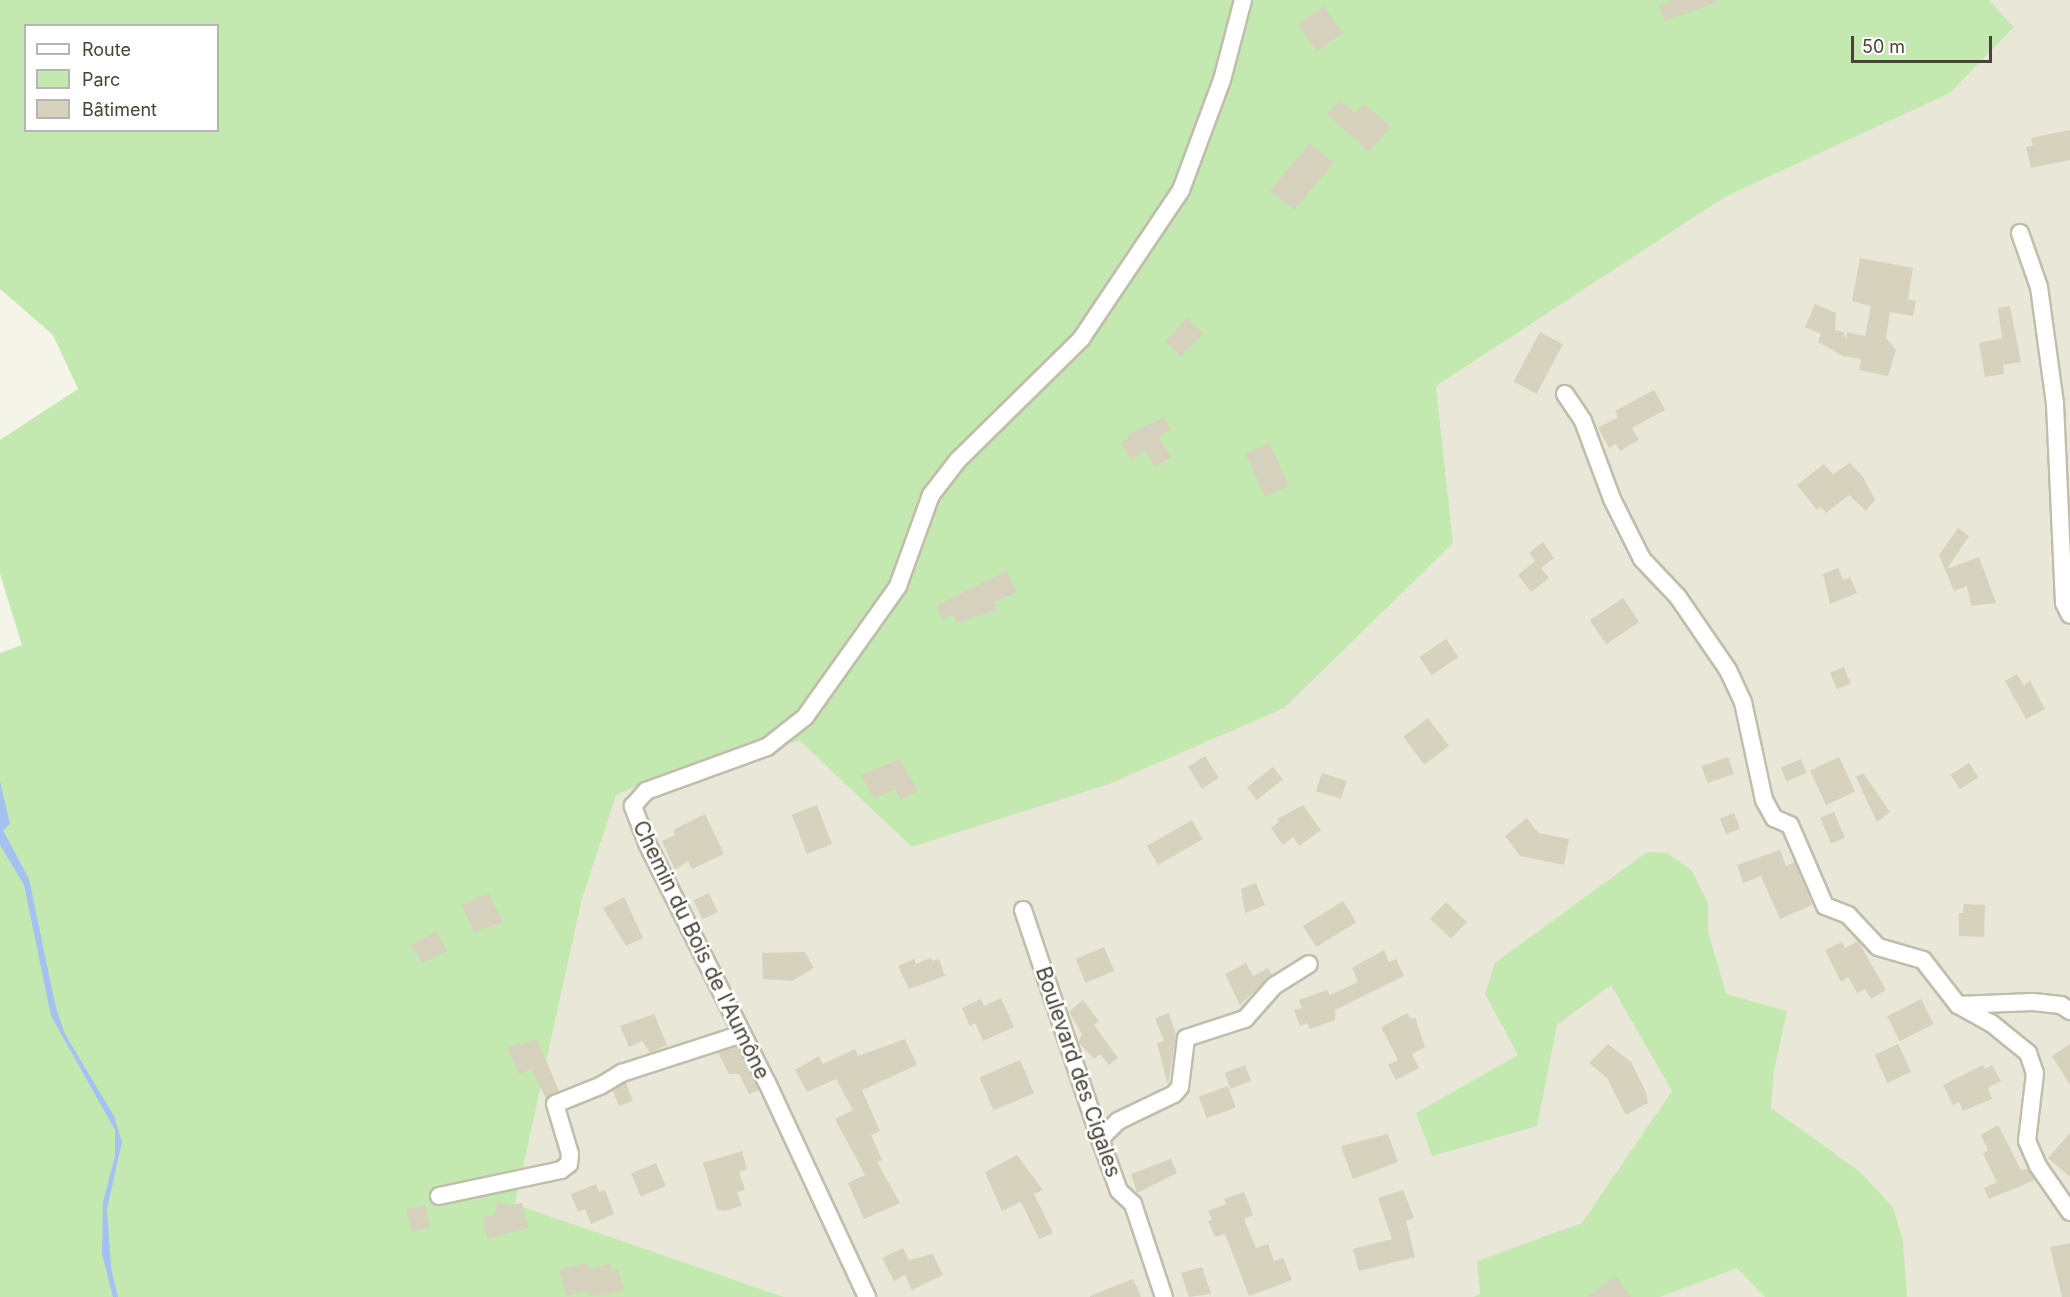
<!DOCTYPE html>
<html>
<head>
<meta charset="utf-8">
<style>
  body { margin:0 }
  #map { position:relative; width:2070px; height:1297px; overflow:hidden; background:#f4f4e9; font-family:Inter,sans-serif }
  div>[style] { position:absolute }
  .residential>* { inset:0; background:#e9e7d7 }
  .green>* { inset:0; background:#c3e9b1 }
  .water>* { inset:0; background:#a5c1f2 }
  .building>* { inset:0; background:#d6d2be; transform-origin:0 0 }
  .roads { filter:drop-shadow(2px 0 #c0beab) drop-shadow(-2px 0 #c0beab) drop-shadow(0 2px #c0beab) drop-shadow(0 -2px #c0beab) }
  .minor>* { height:16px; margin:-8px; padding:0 8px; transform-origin:8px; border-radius:8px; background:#fff }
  span { translate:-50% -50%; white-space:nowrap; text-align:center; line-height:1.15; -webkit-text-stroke:5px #fff; paint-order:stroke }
  .street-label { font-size:21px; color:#484537 }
  .legend { position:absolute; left:24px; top:24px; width:195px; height:108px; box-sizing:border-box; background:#fff; border:2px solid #b6b5af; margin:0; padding:8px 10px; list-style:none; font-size:18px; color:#484537 }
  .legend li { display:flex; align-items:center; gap:12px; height:30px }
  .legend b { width:30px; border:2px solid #b6b5af }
  .scale { position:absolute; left:1851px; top:36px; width:141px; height:27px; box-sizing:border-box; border:3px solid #484537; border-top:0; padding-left:8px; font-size:18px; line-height:21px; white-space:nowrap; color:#484537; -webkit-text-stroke:4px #fff; paint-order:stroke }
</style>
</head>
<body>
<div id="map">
  <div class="residential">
    <i style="clip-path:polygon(1989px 0,2070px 0,2070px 1297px,784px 1297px,515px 1204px,581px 903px,616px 795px,686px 766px,800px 741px,913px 847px,1453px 543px,1436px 386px,1725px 197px,1950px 93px,2014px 27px)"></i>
  </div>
  <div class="green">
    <i style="clip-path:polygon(evenodd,0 0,1989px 0,2014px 27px,1950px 93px,1725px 197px,1436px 386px,1453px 543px,1284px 708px,1109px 784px,912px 847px,800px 741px,686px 766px,616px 795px,581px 903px,515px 1204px,784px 1297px,0 1297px,0 653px,22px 645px,0 574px,0 440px,78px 389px,53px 335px,0 289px,0 0,26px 26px,218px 26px,218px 130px,26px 130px,26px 26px)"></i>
    <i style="clip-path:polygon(1647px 852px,1667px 853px,1692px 871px,1708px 903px,1708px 931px,1726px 994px,1787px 1011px,1774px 1071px,1771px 1108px,1859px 1171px,1893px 1207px,1903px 1241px,1907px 1297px,1765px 1297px,1737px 1268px,1660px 1297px,1473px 1297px,1480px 1294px,1477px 1261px,1582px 1223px,1672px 1091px,1611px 985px,1557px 1025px,1537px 1126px,1432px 1156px,1416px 1113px,1518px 1055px,1485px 994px,1495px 963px)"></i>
  </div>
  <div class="water">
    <i style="clip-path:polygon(0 781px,10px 824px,3px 830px,29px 879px,56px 1008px,65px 1034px,114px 1116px,122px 1142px,107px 1209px,111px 1267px,118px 1297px,113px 1297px,102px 1254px,103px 1202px,115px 1156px,115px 1130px,51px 1016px,24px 885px,0 845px)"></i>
  </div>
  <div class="building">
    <i style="clip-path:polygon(1673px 0,1717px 0,1717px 2px,1665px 21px,1658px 6px)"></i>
    <i style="left:1324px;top:6px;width:33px;height:32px;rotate:55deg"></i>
    <i style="clip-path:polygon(1340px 100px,1355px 113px,1364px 103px,1391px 127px,1369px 152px,1327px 114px)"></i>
    <i style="clip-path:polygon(2070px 130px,2070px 160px,2031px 168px,2026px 147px,2033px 146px,2031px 138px)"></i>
    <i style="left:1310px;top:143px;width:31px;height:62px;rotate:40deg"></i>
    <i style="clip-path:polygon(1860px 258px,1913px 268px,1908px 299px,1916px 301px,1913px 316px,1890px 312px,1886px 338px,1896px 350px,1888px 376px,1859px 370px,1861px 359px,1843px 356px,1818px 342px,1821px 334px,1805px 327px,1815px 304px,1836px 313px,1835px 330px,1843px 332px,1846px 339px,1847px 332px,1865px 336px,1871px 306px,1852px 301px)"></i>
    <i style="clip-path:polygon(2010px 306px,2021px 362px,2003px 365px,2004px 374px,1985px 377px,1979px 343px,2002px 338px,1998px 308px)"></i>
    <i style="left:1187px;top:318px;width:22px;height:32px;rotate:43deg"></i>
    <i style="left:1540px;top:332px;width:26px;height:56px;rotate:28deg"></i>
    <i style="clip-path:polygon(1654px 390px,1665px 410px,1632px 428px,1639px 440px,1620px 451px,1616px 444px,1609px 448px,1598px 428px,1618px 417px,1615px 411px)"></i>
    <i style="clip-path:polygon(1164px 417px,1171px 430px,1159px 437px,1171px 457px,1155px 467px,1145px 451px,1131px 460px,1120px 443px,1129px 438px,1127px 435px)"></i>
    <i style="left:1269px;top:443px;width:47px;height:26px;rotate:65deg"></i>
    <i style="clip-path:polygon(1850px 463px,1863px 477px,1875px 500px,1866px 511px,1849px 495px,1826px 513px,1821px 507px,1817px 510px,1797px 485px,1824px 464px,1833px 474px)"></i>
    <i style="clip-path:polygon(1958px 528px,1969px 536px,1947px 569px,1979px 557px,1996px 603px,1971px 606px,1967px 586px,1954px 591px,1939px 555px)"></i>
    <i style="clip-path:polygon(1543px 542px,1554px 558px,1541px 568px,1549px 578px,1531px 592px,1518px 575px,1535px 561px,1529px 553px)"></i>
    <i style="clip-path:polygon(1838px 568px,1843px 580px,1850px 577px,1857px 593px,1830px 604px,1823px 574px)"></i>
    <i style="clip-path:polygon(1007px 571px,1017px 592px,994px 602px,997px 610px,957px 623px,953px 615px,942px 620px,937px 605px)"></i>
    <i style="left:1623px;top:598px;width:29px;height:40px;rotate:56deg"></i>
    <i style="left:1446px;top:639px;width:22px;height:32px;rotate:56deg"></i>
    <i style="left:1844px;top:667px;width:18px;height:15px;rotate:68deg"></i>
    <i style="clip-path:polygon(2017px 674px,2024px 685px,2030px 681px,2045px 709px,2026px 719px,2005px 681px)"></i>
    <i style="left:1428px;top:718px;width:35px;height:31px;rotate:53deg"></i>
    <i style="left:1205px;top:756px;width:26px;height:20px;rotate:58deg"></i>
    <i style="left:1728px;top:757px;width:18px;height:28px;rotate:71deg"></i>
    <i style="left:1839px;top:757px;width:38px;height:32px;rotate:65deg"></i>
    <i style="clip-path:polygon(900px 759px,918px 791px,901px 800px,895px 789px,874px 799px,861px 775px)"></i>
    <i style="left:1801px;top:759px;width:15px;height:22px;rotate:67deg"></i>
    <i style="left:1969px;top:763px;width:17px;height:22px;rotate:57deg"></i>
    <i style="left:1273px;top:767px;width:16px;height:33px;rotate:52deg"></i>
    <i style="left:1322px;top:773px;width:26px;height:19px;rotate:18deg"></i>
    <i style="clip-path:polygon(1863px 773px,1890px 812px,1877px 822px,1856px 777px)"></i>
    <i style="left:817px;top:805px;width:42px;height:27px;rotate:69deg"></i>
    <i style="clip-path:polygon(1303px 805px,1321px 830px,1299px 846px,1293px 837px,1283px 845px,1271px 828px,1279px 822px,1277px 819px)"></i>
    <i style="left:1834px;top:812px;width:28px;height:15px;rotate:67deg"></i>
    <i style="left:1734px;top:813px;width:17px;height:15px;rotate:69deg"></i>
    <i style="clip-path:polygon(705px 814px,724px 854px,692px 869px,688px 861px,675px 870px,662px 841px,675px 835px,673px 830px)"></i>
    <i style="clip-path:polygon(1527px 818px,1538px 833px,1569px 839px,1564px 865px,1520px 856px,1505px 836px)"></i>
    <i style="left:1192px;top:820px;width:22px;height:52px;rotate:60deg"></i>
    <i style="clip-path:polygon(1780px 850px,1786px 866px,1795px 862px,1812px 905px,1780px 919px,1761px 876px,1743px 883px,1737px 865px)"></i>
    <i style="clip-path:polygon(1256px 883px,1265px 905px,1245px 913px,1241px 889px)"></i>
    <i style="clip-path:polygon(488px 892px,503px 922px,474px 932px,462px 905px)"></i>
    <i style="left:709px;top:893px;width:21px;height:17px;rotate:65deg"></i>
    <i style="clip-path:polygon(624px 897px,643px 938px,626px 946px,603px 908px)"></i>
    <i style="left:1343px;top:901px;width:25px;height:47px;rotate:58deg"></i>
    <i style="left:1446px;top:902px;width:29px;height:23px;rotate:44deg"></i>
    <i style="clip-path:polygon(1964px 904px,1985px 905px,1984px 937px,1959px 936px,1959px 913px,1963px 913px)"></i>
    <i style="clip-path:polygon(437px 931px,447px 951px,424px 963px,410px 946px)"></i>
    <i style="clip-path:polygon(1858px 941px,1886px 990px,1871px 999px,1865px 989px,1857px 993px,1848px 977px,1841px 982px,1825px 950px,1842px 942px,1845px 948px)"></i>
    <i style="left:1104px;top:947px;width:26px;height:31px;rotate:67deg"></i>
    <i style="clip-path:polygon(1384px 950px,1389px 962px,1396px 959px,1404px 976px,1335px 1010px,1335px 1020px,1310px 1029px,1307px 1023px,1300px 1026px,1294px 1010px,1302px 1008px,1299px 1000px,1327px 990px,1330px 995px,1358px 982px,1352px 968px)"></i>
    <i style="clip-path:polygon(801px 952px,805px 952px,814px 968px,792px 981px,763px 979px,762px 953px)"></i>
    <i style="clip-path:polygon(931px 958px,932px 961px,939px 959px,945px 976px,909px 989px,898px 966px,914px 959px,916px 964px)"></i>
    <i style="clip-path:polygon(1246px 963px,1253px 976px,1268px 968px,1272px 975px,1240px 1005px,1225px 974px)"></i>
    <i style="clip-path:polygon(1001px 998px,1014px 1027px,983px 1041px,975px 1023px,970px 1026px,962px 1008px,981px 999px,984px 1006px)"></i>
    <i style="left:1921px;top:999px;width:28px;height:38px;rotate:63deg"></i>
    <i style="clip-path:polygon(1083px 1000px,1099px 1021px,1094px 1025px,1118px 1058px,1109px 1065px,1100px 1054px,1094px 1059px,1078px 1042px,1082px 1034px,1069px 1012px)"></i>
    <i style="clip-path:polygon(1169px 1013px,1176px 1035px,1168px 1085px,1157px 1043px,1164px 1041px,1155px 1018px)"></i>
    <i style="clip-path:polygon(1407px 1013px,1411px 1019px,1415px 1017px,1425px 1047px,1412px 1054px,1419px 1068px,1396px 1080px,1388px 1065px,1398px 1060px,1381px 1027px)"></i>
    <i style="clip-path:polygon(654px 1014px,667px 1045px,650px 1053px,642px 1041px,629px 1047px,620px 1026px)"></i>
    <i style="clip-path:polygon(537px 1039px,559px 1091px,546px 1099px,532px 1069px,519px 1074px,507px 1048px)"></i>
    <i style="clip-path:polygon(905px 1039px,917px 1065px,862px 1090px,880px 1131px,871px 1135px,882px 1160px,877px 1162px,900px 1203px,864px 1219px,848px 1183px,865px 1175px,835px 1119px,853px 1110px,836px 1079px,807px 1092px,795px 1070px,819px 1056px,823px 1064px,855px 1049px,858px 1056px)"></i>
    <i style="clip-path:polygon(1608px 1044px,1631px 1062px,1646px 1092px,1648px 1103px,1626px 1115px,1607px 1078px,1589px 1063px)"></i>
    <i style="left:1898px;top:1044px;width:31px;height:26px;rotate:65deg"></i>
    <i style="clip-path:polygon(2070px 1044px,2070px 1085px,2052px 1056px)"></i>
    <i style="clip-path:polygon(737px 1047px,759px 1090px,749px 1094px,739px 1074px,729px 1074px,718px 1053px)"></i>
    <i style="left:1020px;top:1060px;width:36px;height:44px;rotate:67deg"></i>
    <i style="left:1245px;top:1065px;width:17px;height:22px;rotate:69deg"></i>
    <i style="clip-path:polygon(1983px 1065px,1985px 1069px,1992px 1065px,2001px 1081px,1988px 1088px,1992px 1099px,1963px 1111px,1959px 1102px,1953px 1105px,1943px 1085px)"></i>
    <i style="left:626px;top:1083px;width:19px;height:15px;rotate:69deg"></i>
    <i style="left:1228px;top:1086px;width:23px;height:31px;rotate:70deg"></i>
    <i style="clip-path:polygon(1998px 1125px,2021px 1170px,2028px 1169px,2035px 1180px,1989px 1199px,1984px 1188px,1997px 1182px,1983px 1154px,1988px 1150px,1981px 1135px)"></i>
    <i style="clip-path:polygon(2070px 1133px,2070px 1177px,2048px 1158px)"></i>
    <i style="clip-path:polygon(1388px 1134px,1398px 1162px,1353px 1179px,1341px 1146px)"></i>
    <i style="clip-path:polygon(742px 1151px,747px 1169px,739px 1172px,745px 1190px,737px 1192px,742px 1206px,724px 1211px,717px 1209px,703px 1163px)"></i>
    <i style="clip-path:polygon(1017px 1155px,1043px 1190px,1034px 1194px,1053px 1233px,1039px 1239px,1021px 1202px,1002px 1211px,985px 1172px)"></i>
    <i style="clip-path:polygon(1171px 1159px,1177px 1173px,1137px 1193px,1131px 1174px)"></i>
    <i style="left:656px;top:1163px;width:25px;height:27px;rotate:67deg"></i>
    <i style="clip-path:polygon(596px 1184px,599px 1192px,605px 1190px,614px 1214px,591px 1224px,585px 1209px,578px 1212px,571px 1194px)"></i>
    <i style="clip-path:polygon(1403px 1190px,1414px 1218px,1406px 1221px,1415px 1257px,1359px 1271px,1353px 1249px,1392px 1239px,1378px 1198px)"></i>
    <i style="clip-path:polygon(1244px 1192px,1253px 1215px,1244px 1219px,1256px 1248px,1268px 1244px,1274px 1261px,1283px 1258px,1292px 1280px,1249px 1296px,1225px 1234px,1215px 1237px,1208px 1221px,1212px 1220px,1208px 1211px,1226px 1204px,1224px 1199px)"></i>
    <i style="clip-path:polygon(497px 1201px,509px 1206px,522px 1203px,528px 1228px,487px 1239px,483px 1217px,495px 1215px)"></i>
    <i style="left:425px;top:1205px;width:23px;height:19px;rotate:77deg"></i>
    <i style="clip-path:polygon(2070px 1243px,2070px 1297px,2062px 1297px,2050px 1247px)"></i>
    <i style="clip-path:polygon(903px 1248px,909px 1260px,933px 1254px,943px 1275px,912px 1290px,905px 1275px,894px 1281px,882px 1258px)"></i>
    <i style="clip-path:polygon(587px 1263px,589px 1269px,610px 1264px,612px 1271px,618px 1269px,624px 1291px,604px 1295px,589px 1296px,587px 1291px,566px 1296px,559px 1269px)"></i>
    <i style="clip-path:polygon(1202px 1267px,1211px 1294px,1189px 1297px,1181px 1273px)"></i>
    <i style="clip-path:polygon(1615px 1275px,1632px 1297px,1588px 1297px)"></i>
    <i style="clip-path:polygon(1133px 1279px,1141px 1297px,1090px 1297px,1090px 1296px)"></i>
  </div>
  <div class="roads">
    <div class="minor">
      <i style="left:2020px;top:233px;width:57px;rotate:70.6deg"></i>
      <i style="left:2039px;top:287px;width:118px;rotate:82.2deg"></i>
      <i style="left:2055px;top:404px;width:199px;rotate:87.4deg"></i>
      <i style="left:2064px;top:603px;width:13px;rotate:63deg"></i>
      <i style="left:1565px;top:394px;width:32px;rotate:56deg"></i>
      <i style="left:1583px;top:421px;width:83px;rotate:69.6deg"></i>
      <i style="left:1612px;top:499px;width:67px;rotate:63.4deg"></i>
      <i style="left:1642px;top:559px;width:52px;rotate:46.5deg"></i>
      <i style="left:1678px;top:597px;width:88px;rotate:55.6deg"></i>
      <i style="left:1728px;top:670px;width:35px;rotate:65deg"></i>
      <i style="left:1743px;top:702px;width:100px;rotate:77.9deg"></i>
      <i style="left:1764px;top:800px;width:21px;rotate:61deg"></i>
      <i style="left:1774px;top:818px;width:17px;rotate:24deg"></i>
      <i style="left:1790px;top:825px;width:88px;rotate:66.6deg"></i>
      <i style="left:1825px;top:906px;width:25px;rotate:21deg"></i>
      <i style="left:1848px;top:915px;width:44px;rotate:46.8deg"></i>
      <i style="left:1878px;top:947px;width:47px;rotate:16.1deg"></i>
      <i style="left:1923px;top:960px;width:57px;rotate:52.1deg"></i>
      <i style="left:1958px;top:1005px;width:38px;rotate:29deg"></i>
      <i style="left:1991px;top:1023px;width:48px;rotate:39deg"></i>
      <i style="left:2028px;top:1053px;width:21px;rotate:71deg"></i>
      <i style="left:2035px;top:1073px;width:68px;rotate:96.7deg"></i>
      <i style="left:2027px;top:1141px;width:27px;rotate:66deg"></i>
      <i style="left:2038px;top:1166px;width:56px;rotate:55.2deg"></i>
      <i style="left:1023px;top:910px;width:242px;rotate:71.4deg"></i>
      <i style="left:1100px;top:1139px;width:55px;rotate:69.9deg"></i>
      <i style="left:1119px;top:1191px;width:19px;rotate:43deg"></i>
      <i style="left:1133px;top:1204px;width:98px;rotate:71.6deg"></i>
      <i style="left:1958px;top:1005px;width:75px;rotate:-2.3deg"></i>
      <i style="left:2033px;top:1002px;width:28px;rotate:6deg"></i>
      <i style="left:2061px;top:1005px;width:11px;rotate:34deg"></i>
      <i style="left:1100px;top:1139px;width:25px;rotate:-45deg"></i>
      <i style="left:1118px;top:1121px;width:62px;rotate:-25.7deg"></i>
      <i style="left:1174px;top:1094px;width:9px;rotate:-49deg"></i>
      <i style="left:1180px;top:1087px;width:49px;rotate:-83deg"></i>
      <i style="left:1186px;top:1038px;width:62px;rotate:-17.9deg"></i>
      <i style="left:1245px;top:1019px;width:44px;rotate:-48.7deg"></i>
      <i style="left:1274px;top:986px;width:41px;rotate:-32.2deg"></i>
      <i style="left:439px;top:1196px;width:125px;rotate:-12deg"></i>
      <i style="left:561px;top:1170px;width:10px;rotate:-37deg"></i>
      <i style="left:569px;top:1164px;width:10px;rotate:-84deg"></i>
      <i style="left:570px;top:1154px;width:52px;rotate:-106.7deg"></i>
      <i style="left:555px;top:1104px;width:48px;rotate:-21.8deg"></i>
      <i style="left:600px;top:1086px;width:26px;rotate:-31deg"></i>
      <i style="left:622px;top:1073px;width:126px;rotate:-18deg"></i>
      <i style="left:867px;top:1297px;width:236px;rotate:-115deg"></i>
      <i style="left:767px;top:1083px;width:268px;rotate:-116.6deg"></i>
      <i style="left:647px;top:843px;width:40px;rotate:-111deg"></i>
      <i style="left:633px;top:806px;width:20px;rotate:-49deg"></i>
      <i style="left:646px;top:791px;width:129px;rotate:-20deg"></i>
      <i style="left:767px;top:747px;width:48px;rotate:-38.3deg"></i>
      <i style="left:805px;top:717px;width:161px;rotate:-54.6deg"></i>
      <i style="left:898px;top:586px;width:97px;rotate:-70.1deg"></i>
      <i style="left:931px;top:495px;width:44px;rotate:-52.4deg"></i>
      <i style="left:958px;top:460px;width:173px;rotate:-44.5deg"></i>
      <i style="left:1081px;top:339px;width:179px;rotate:-56.1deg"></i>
      <i style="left:1181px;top:190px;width:117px;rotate:-69.6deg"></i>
      <i style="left:1222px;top:80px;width:83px;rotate:-75.3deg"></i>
    </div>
  </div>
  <div class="street-label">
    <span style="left:701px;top:950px;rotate:64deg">Chemin du Bois de l'Aumône</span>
    <span style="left:1078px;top:1072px;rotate:71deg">Boulevard des Cigales</span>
  </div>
  <ul class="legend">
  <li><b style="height:8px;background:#fff"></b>Route</li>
  <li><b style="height:16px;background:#c3e9b1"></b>Parc</li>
  <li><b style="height:16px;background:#d6d2be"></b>Bâtiment</li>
  </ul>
  <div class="scale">50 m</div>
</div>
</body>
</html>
